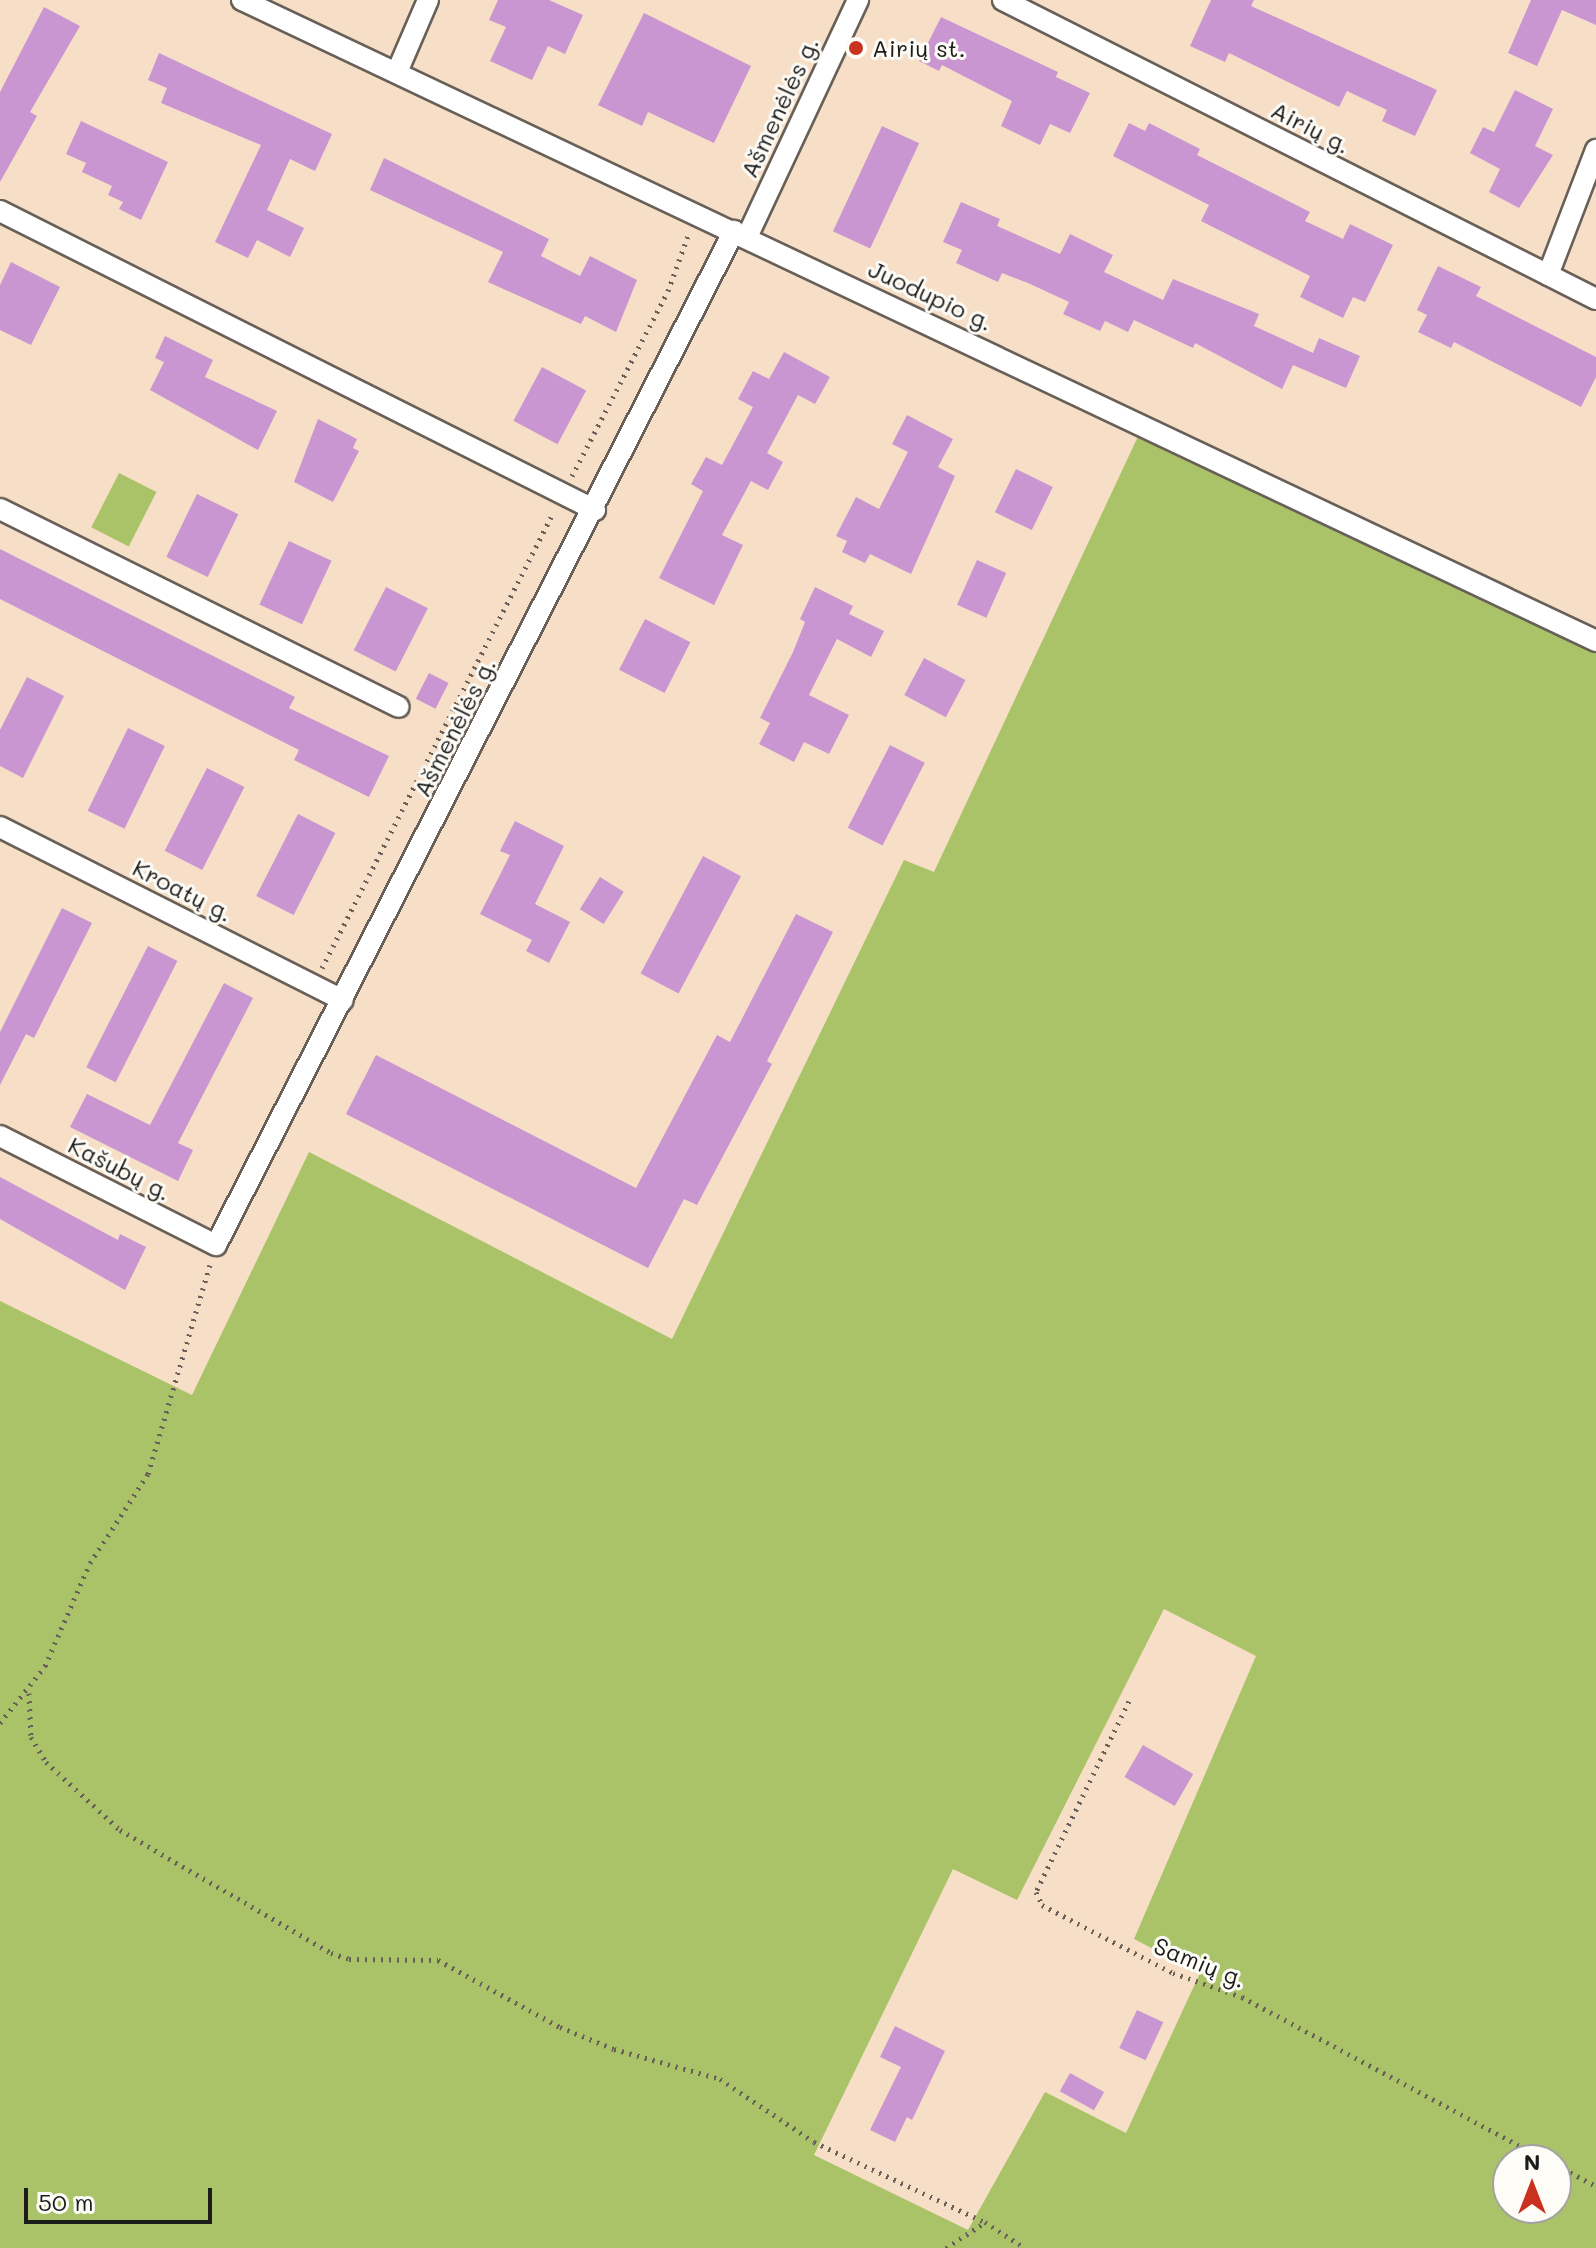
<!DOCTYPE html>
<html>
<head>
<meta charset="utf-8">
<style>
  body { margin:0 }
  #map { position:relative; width:1596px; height:2248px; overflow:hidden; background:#f6dfc6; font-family:Mali,sans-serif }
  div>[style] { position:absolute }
  .green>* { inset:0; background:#aac268; transform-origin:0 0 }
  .building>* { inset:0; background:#ca96d2; transform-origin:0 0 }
  .path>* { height:5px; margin-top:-2.5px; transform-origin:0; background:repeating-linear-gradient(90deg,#686058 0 2px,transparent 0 8px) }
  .roads { filter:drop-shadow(2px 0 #686058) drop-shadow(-2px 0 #686058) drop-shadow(0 2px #686058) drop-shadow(0 -2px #686058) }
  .minor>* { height:20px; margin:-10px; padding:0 10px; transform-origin:10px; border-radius:10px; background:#fff }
  .dots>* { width:22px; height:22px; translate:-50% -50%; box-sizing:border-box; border:4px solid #fdfcf7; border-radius:50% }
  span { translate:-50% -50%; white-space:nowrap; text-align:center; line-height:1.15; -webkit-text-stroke:6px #fdfcf7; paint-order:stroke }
  .poi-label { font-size:24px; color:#1c1c1c }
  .left { translate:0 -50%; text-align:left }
  .street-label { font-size:24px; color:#1c1c1c }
  .north { position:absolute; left:1492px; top:2144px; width:80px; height:80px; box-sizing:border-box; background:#fdfcf7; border:2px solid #a3a29f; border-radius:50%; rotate:0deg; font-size:22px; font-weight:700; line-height:32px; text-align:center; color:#1c1c1c }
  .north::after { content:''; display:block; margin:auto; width:28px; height:36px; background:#c8321e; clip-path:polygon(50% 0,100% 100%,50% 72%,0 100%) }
  .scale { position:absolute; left:24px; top:2188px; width:188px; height:36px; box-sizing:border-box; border:4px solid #1c1c1c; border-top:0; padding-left:10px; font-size:24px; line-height:28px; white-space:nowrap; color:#1c1c1c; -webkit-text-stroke:6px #fdfcf7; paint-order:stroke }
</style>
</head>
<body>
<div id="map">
  <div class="green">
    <i style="clip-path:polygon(evenodd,1141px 430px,1596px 649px,1596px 2248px,0 2248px,0 1301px,192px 1395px,309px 1152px,672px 1339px,904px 860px,934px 872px,1141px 430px,1164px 1609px,1256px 1656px,1134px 1939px,1200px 1973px,1126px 2133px,1045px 2092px,968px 2230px,814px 2155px,953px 1869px,1017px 1900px,1164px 1609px,1141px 430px,1508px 2160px,1556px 2160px,1556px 2208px,1508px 2208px,1508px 2160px)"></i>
    <i style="left:119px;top:473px;width:42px;height:61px;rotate:27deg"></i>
  </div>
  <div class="building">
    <i style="clip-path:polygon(498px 0,549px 0,583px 15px,565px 54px,548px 46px,532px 80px,490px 61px,506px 27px,489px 20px)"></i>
    <i style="clip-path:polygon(1211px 0,1254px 0,1251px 6px,1437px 90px,1415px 136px,1382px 121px,1387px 110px,1347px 91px,1339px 107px,1229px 53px,1225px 62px,1190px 46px)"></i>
    <i style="clip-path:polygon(1531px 0,1596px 0,1596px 25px,1562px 10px,1537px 66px,1508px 53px)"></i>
    <i style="clip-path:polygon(44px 7px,80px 26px,30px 112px,37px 116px,0 182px,0 92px)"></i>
    <i style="clip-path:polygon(644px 13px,751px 66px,714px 143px,648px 112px,642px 126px,598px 105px)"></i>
    <i style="clip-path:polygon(941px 17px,1058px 72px,1056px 77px,1090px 93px,1070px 133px,1050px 124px,1040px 145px,1001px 126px,1012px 101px,942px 65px,939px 71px,919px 61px)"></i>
    <i style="clip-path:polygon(159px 53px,332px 134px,315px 171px,290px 159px,267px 210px,304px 228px,290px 257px,257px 240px,248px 258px,215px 242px,261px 145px,161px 103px,167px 88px,148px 80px)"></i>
    <i style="clip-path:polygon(1515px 90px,1553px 109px,1535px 146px,1553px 155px,1519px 208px,1489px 192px,1500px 169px,1470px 153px,1483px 127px,1494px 132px)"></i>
    <i style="clip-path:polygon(81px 121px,168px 162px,141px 220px,119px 209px,123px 202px,108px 195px,112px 186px,82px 172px,86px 163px,66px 154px)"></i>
    <i style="clip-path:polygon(1129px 123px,1145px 131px,1149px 123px,1200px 149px,1197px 155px,1310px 212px,1305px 221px,1343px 239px,1350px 224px,1393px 245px,1365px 302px,1353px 297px,1343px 318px,1300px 297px,1310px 276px,1201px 221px,1209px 205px,1113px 156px)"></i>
    <i style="left:882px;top:126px;width:41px;height:116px;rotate:25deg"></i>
    <i style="clip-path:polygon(384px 158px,549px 239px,541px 256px,580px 276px,590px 256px,637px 280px,616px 332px,585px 316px,581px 324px,488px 282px,503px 252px,370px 190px)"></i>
    <i style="clip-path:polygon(961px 202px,1000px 219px,997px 226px,1060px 254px,1070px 234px,1113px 255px,1104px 272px,1163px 300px,1173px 279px,1259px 314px,1254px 326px,1313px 353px,1319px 338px,1360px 356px,1346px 388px,1293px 365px,1282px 389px,1195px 343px,1193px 348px,1134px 320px,1128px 332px,1105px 321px,1100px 331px,1063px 314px,1069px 302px,1028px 283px,1002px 273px,998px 282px,956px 263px,962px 250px,943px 242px)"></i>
    <i style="clip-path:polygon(11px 262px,60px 287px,31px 345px,0 330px,0 285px)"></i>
    <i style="clip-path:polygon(1438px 266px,1481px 287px,1476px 296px,1596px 357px,1596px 377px,1581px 407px,1454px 342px,1451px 348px,1418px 332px,1427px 315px,1417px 310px)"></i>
    <i style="clip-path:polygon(165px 336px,213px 360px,205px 377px,277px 411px,258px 450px,150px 390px,164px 362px,155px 358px)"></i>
    <i style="clip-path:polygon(784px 352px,830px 377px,815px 404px,798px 395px,767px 453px,783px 462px,768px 490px,751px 481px,722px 535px,743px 545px,714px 605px,659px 578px,703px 491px,691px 484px,706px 457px,722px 465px,753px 407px,738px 399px,753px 371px,769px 379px)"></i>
    <i style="left:542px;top:367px;width:50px;height:61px;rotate:28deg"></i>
    <i style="clip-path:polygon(907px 415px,953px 439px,938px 467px,955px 476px,911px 574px,870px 554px,865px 563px,842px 552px,847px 541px,836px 536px,856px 497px,879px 509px,908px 452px,892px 444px)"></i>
    <i style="clip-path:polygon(318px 419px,357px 439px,353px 448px,359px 451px,333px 502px,294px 482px)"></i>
    <i style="left:1016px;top:469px;width:41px;height:48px;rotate:26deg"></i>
    <i style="left:197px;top:494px;width:46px;height:70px;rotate:26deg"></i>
    <i style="left:289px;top:541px;width:47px;height:70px;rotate:25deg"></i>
    <i style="clip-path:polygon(0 549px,295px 697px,289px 708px,389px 756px,369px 797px,294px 760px,299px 750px,0 599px)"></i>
    <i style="left:977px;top:560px;width:32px;height:49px;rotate:24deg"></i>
    <i style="left:386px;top:587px;width:47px;height:71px;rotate:27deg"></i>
    <i style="clip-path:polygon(815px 587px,853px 606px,849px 614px,884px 631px,871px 657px,837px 639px,809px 695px,849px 715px,829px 754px,804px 742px,794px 762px,759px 744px,770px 723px,760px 718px,793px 652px,805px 622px,800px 619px)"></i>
    <i style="left:645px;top:619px;width:51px;height:57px;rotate:27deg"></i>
    <i style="left:924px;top:658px;width:47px;height:42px;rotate:28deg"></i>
    <i style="left:429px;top:673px;width:22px;height:29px;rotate:27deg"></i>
    <i style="clip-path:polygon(27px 677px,64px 696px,23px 778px,0 766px,0 730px)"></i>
    <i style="left:128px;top:728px;width:41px;height:92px;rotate:26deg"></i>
    <i style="left:890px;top:745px;width:39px;height:93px;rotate:27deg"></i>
    <i style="left:207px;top:768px;width:42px;height:93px;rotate:27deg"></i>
    <i style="left:298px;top:814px;width:42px;height:92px;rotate:27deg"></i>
    <i style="clip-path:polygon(515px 821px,564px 846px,535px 904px,570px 922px,549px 963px,526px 951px,532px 940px,480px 914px,510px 855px,500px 851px)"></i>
    <i style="left:703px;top:856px;width:43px;height:133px;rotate:28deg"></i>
    <i style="left:600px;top:877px;width:28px;height:38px;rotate:32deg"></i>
    <i style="clip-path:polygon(62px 908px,92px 923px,34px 1038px,26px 1034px,0 1085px,0 1032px)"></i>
    <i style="clip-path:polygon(796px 914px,833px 932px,767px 1061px,772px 1064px,697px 1205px,684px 1199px,648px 1268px,346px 1114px,376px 1055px,636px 1188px,717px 1035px,730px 1042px)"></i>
    <i style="left:148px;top:946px;width:33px;height:136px;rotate:27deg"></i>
    <i style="clip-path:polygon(224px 983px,253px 998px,178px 1143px,193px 1150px,178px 1181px,70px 1127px,87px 1094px,150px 1125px)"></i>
    <i style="clip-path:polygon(0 1177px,118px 1240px,120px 1234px,146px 1247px,125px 1290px,0 1219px)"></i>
    <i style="left:1143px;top:1745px;width:58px;height:37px;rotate:30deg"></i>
    <i style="left:1137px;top:2010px;width:29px;height:42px;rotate:25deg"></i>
    <i style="clip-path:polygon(895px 2026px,945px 2051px,912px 2120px,907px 2117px,895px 2142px,870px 2130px,901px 2067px,880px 2057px)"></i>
    <i style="left:1070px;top:2073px;width:39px;height:21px;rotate:29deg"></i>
  </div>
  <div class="path">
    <i style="left:572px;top:476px;width:208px;rotate:-62.6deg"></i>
    <i style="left:668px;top:291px;width:62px;rotate:-70.1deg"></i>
    <i style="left:322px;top:968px;width:510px;rotate:-63.08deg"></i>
    <i style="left:29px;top:1693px;width:44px;rotate:87.4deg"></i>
    <i style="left:31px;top:1737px;width:29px;rotate:59deg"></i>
    <i style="left:46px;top:1762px;width:100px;rotate:42.6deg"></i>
    <i style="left:120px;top:1830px;width:244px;rotate:30.2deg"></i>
    <i style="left:331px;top:1953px;width:19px;rotate:18deg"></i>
    <i style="left:349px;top:1959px;width:89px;rotate:0.6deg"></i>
    <i style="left:438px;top:1960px;width:139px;rotate:28.8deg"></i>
    <i style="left:560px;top:2027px;width:58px;rotate:22.2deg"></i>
    <i style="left:614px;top:2049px;width:110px;rotate:15.8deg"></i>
    <i style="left:720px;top:2079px;width:113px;rotate:33.8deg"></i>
    <i style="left:814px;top:2142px;width:189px;rotate:25.1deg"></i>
    <i style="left:985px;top:2222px;width:48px;rotate:33deg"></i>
    <i style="left:1129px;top:1701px;width:212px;rotate:116deg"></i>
    <i style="left:1036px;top:1892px;width:14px;rotate:65deg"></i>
    <i style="left:1042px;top:1905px;width:148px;rotate:27.4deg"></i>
    <i style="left:1173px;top:1973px;width:73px;rotate:19.2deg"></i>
    <i style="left:1242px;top:1997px;width:345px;rotate:28.2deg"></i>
    <i style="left:0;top:1723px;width:73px;rotate:-51.7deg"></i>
    <i style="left:45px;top:1666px;width:112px;rotate:-66.4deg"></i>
    <i style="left:90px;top:1563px;width:106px;rotate:-56.9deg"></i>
    <i style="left:148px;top:1474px;width:218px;rotate:-73.5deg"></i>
    <i style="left:1556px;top:2165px;width:45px;rotate:27.7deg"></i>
    <i style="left:946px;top:2248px;width:45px;rotate:-33.3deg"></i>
  </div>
  <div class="roads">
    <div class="minor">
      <i style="left:242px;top:0;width:1498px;rotate:25.33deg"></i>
      <i style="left:1003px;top:0;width:664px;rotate:26.76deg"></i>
      <i style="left:397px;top:72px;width:78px;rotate:-66.7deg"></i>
      <i style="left:0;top:211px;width:666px;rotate:26.68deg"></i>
      <i style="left:747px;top:237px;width:262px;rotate:-64.9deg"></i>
      <i style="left:1548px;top:275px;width:134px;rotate:-69deg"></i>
      <i style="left:0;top:509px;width:445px;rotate:26.4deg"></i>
      <i style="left:0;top:827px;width:384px;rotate:26.8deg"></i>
      <i style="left:0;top:1136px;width:242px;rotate:26.8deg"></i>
      <i style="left:216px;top:1245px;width:1139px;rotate:-62.94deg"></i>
    </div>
  </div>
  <div class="dots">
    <i style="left:856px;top:48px;background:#c8321e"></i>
  </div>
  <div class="poi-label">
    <span class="left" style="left:872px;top:48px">Airių st.</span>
  </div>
  <div class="street-label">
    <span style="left:779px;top:107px;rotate:-65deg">Ašmenėlės g.</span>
    <span style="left:1311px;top:127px;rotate:27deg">Airių g.</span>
    <span style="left:931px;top:295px;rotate:25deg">Juodupio g.</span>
    <span style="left:454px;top:727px;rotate:-63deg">Ašmenėlės g.</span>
    <span style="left:183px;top:890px;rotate:27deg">Kroatų g.</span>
    <span style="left:120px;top:1168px;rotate:27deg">Kašubų g.</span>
    <span style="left:1200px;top:1962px;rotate:22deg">Samių g.</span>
  </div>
  <div class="north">N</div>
  <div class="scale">50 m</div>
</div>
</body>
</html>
